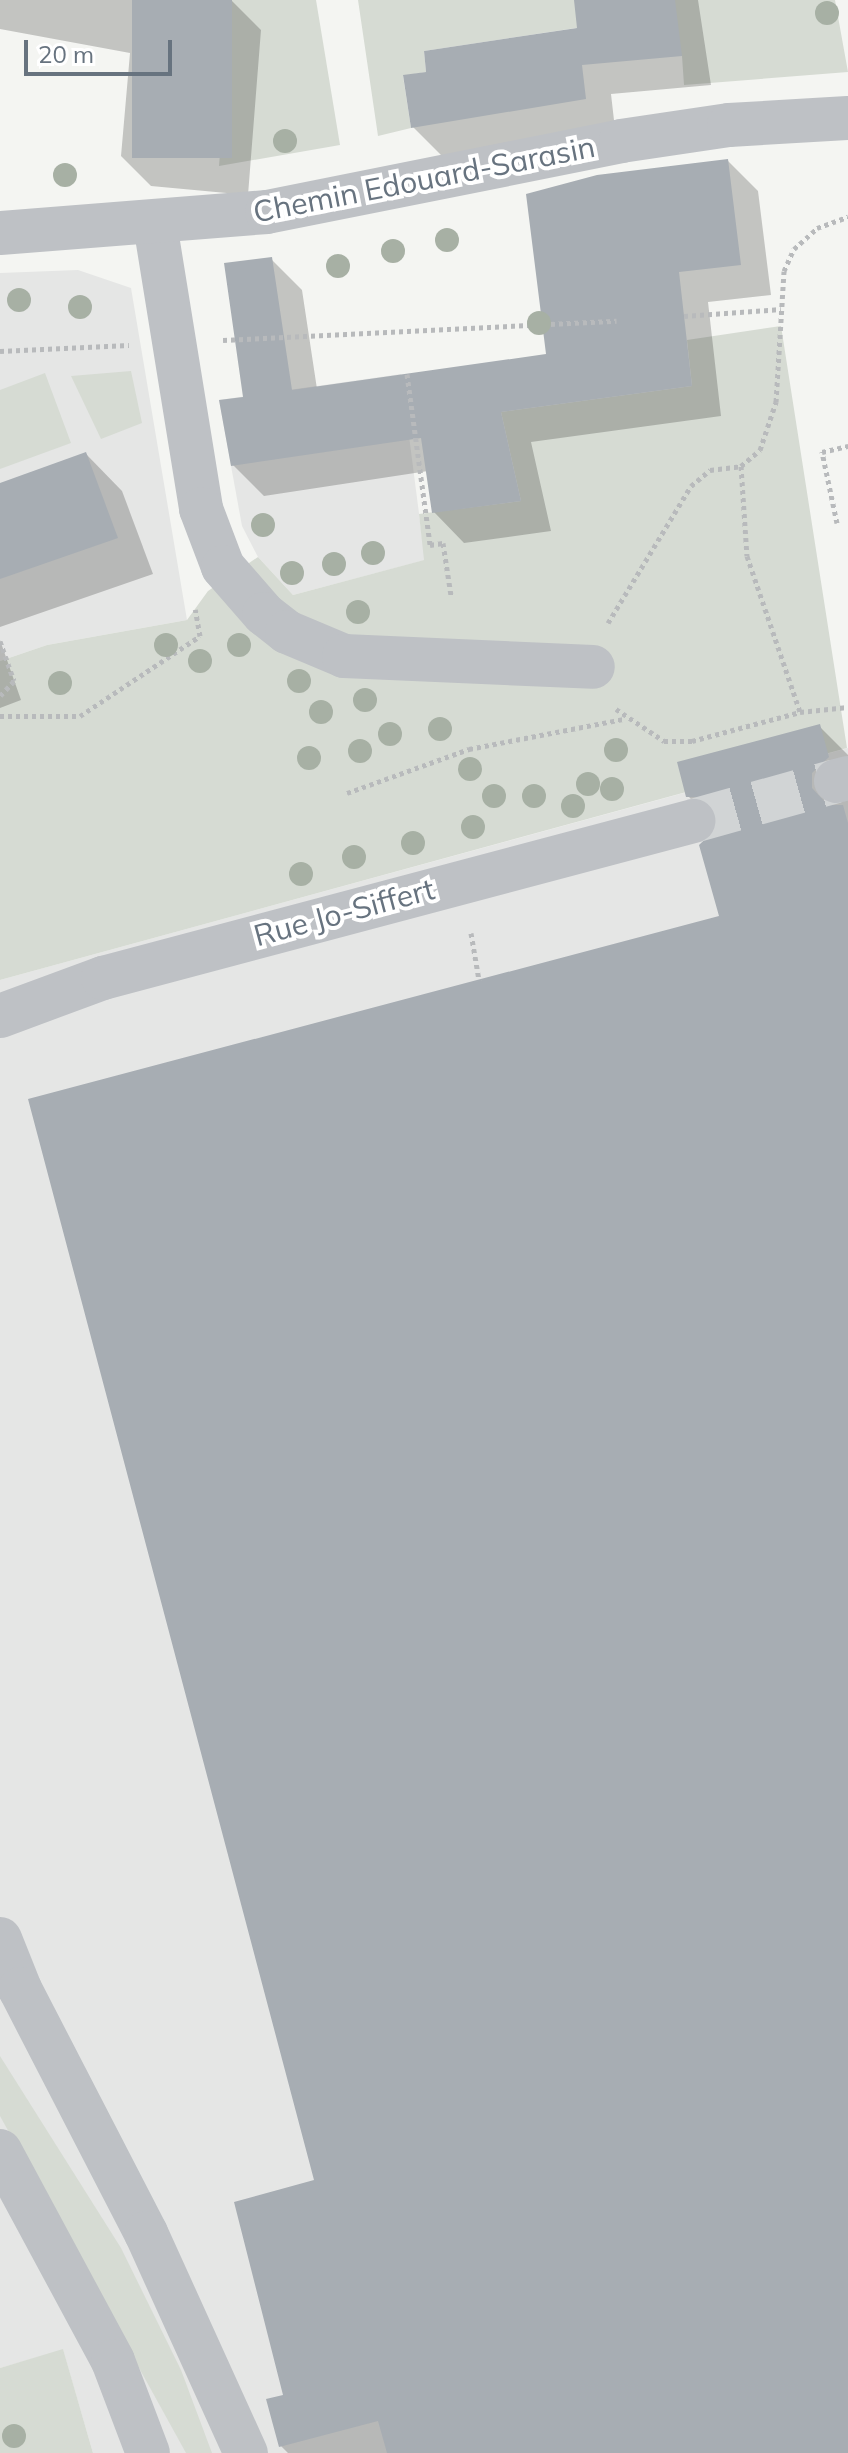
<!DOCTYPE html>
<html>
<head>
<meta charset="utf-8">
<style>
  body { margin:0 }
  #map { position:relative; width:848px; height:2453px; overflow:hidden; background:#f4f5f2; font-family:Mulish,sans-serif }
  div>[style] { position:absolute }
  .built>* { inset:0; background:#e5e6e5 }
  .green>* { inset:0; background:#d6dbd3 }
  .shadow>* { inset:0; background:#0003 }
  .building>* { inset:0; background:#a7adb3; transform-origin:0 0 }
  .minor-tunnel>* { height:44px; margin-top:-22px; transform-origin:0; background:repeating-linear-gradient(90deg,#d1d4d5 0 44px,transparent 0 66px) }
  .path>* { height:5px; margin-top:-2.5px; transform-origin:0; background:repeating-linear-gradient(90deg,#b8babc 0 4px,transparent 0 8px) }
  .minor>* { height:44px; margin:-22px; padding:0 22px; transform-origin:22px; border-radius:22px; background:#bec1c5 }
  .trees>* { width:24px; height:24px; margin:-12px; border-radius:50%; background:#a7b0a4 }
  span { translate:-50% -50%; white-space:nowrap; text-align:center; line-height:1.15; -webkit-text-stroke:8px #fff; paint-order:stroke }
  .street-label { font-size:30px; color:#67737f }
  .scale { position:absolute; left:24px; top:40px; width:148px; height:36px; box-sizing:border-box; border:4px solid #67737f; border-top:0; padding-left:10px; font-size:24px; line-height:28px; white-space:nowrap; color:#67737f; -webkit-text-stroke:6px #fff; paint-order:stroke }
</style>
</head>
<body>
<div id="map">
  <div class="built">
    <i style="clip-path:polygon(78px 270px,131px 288px,187px 620px,47px 645px,0 661px,0 273px)"></i>
    <i style="clip-path:polygon(401px 374px,425px 560px,293px 595px,258px 557px,242px 526px,219px 400px)"></i>
    <i style="clip-path:polygon(848px 748px,848px 2453px,93px 2453px,63px 2350px,0 2368px,0 980px)"></i>
  </div>
  <div class="green">
    <i style="clip-path:polygon(232px 0,316px 0,340px 145px,219px 166px)"></i>
    <i style="clip-path:polygon(358px 0,835px 0,848px 72px,684px 85px,682px 56px,576px 28px,424px 51px,426px 72px,403px 76px,411px 128px,378px 136px)"></i>
    <i style="clip-path:polygon(781px 326px,847px 748px,0 980px,0 661px,47px 645px,187px 620px,208px 591px,258px 557px,293px 595px,424px 560px,419px 514px,521px 501px,501px 412px,692px 386px,687px 340px)"></i>
    <i style="clip-path:polygon(131px 371px,142px 423px,101px 439px,71px 376px)"></i>
    <i style="clip-path:polygon(45px 373px,71px 443px,0 469px,0 390px)"></i>
    <i style="clip-path:polygon(0 2056px,121px 2248px,181px 2370px,212px 2453px,186px 2453px,0 2116px)"></i>
    <i style="clip-path:polygon(63px 2349px,93px 2453px,0 2453px,0 2368px)"></i>
  </div>
  <div class="shadow">
    <i style="clip-path:polygon(0 0,231px 0,261px 30px,248px 195px,151px 186px,121px 156px,130px 53px,0 29px)"></i>
    <i style="clip-path:polygon(576px 0,698px 0,711px 85px,611px 94px,615px 129px,443px 157px,413px 127px,428px 74px,579px 29px)"></i>
    <i style="clip-path:polygon(728px 161px,758px 191px,771px 295px,708px 302px,721px 416px,531px 442px,551px 531px,464px 543px,434px 512px,428px 471px,264px 496px,233px 465px,271px 259px,302px 290px,317px 389px,548px 356px)"></i>
    <i style="clip-path:polygon(86px 454px,122px 491px,153px 574px,0 627px,0 485px)"></i>
    <i style="clip-path:polygon(0 640px,21px 700px,0 708px)"></i>
    <i style="clip-path:polygon(820px 727px,848px 755px,848px 2453px,288px 2453px,281px 2446px,317px 2182px,721px 917px,719px 827px,688px 796px)"></i>
  </div>
  <div class="building">
    <i style="left:132px;top:0;width:100px;height:158px"></i>
    <i style="clip-path:polygon(574px 0,675px 0,682px 56px,582px 65px,586px 99px,411px 128px,403px 75px,426px 72px,424px 51px,577px 28px)"></i>
    <i style="clip-path:polygon(728px 159px,741px 265px,679px 272px,692px 386px,501px 412px,521px 501px,432px 513px,421px 438px,231px 466px,219px 400px,243px 397px,224px 263px,272px 257px,292px 390px,546px 354px,526px 194px,597px 175px)"></i>
    <i style="clip-path:polygon(86px 452px,118px 538px,0 579px,0 483px)"></i>
    <i style="clip-path:polygon(820px 724px,829px 757px,812px 773px,812px 788px,828px 805px,843px 805px,848px 823px,848px 2453px,387px 2453px,378px 2421px,279px 2447px,266px 2399px,283px 2395px,234px 2202px,314px 2180px,28px 1099px,719px 916px,699px 845px,717px 828px,717px 814px,700px 797px,686px 797px,677px 762px)"></i>
  </div>
  <div class="minor-tunnel">
    <i style="left:693px;top:821px;width:148px;rotate:-15.6deg"></i>
  </div>
  <div class="path">
    <i style="left:684px;top:316px;width:97px;rotate:-4.1deg"></i>
    <i style="left:223px;top:340px;width:394px;rotate:-2.8deg"></i>
    <i style="left:0;top:351px;width:129px;rotate:-2.7deg"></i>
    <i style="left:407px;top:374px;width:173px;rotate:82.3deg"></i>
    <i style="left:430px;top:545px;width:13px;rotate:-9deg"></i>
    <i style="left:443px;top:543px;width:53px;rotate:81.3deg"></i>
    <i style="left:741px;top:466px;width:90px;rotate:86.2deg"></i>
    <i style="left:747px;top:556px;width:165px;rotate:71.2deg"></i>
    <i style="left:837px;top:523px;width:73px;rotate:-101.9deg"></i>
    <i style="left:822px;top:452px;width:27px;rotate:-13deg"></i>
    <i style="left:608px;top:623px;width:160px;rotate:-58.8deg"></i>
    <i style="left:691px;top:486px;width:25px;rotate:-40deg"></i>
    <i style="left:710px;top:470px;width:31px;rotate:-7deg"></i>
    <i style="left:741px;top:466px;width:25px;rotate:-40deg"></i>
    <i style="left:760px;top:450px;width:51px;rotate:-71.6deg"></i>
    <i style="left:776px;top:402px;width:131px;rotate:-86.5deg"></i>
    <i style="left:784px;top:271px;width:24px;rotate:-66deg"></i>
    <i style="left:794px;top:249px;width:31px;rotate:-42deg"></i>
    <i style="left:817px;top:228px;width:33px;rotate:-20deg"></i>
    <i style="left:0;top:641px;width:42px;rotate:70.7deg"></i>
    <i style="left:14px;top:681px;width:21px;rotate:133deg"></i>
    <i style="left:616px;top:709px;width:58px;rotate:33.7deg"></i>
    <i style="left:664px;top:741px;width:28px"></i>
    <i style="left:692px;top:741px;width:112px;rotate:-15deg"></i>
    <i style="left:800px;top:712px;width:48px;rotate:-5.9deg"></i>
    <i style="left:0;top:716px;width:80px"></i>
    <i style="left:80px;top:716px;width:144px;rotate:-33.7deg"></i>
    <i style="left:200px;top:636px;width:27px;rotate:-100deg"></i>
    <i style="left:347px;top:793px;width:130px;rotate:-19.8deg"></i>
    <i style="left:469px;top:749px;width:158px;rotate:-11deg"></i>
    <i style="left:471px;top:933px;width:48px;rotate:80.3deg"></i>
  </div>
  <div class="minor">
    <i style="left:155px;top:224px;width:289px;rotate:80.8deg"></i>
    <i style="left:201px;top:509px;width:62px;rotate:69.2deg"></i>
    <i style="left:223px;top:567px;width:62px;rotate:48.9deg"></i>
    <i style="left:264px;top:614px;width:29px;rotate:38deg"></i>
    <i style="left:287px;top:632px;width:62px;rotate:22.8deg"></i>
    <i style="left:344px;top:656px;width:249px;rotate:2.5deg"></i>
    <i style="left:0;top:233px;width:268px;rotate:-4.5deg"></i>
    <i style="left:267px;top:212px;width:361px;rotate:-11.3deg"></i>
    <i style="left:621px;top:141px;width:109px;rotate:-8.4deg"></i>
    <i style="left:729px;top:125px;width:119px;rotate:-3.4deg"></i>
    <i style="left:836px;top:781px;width:12px;rotate:-14deg"></i>
    <i style="left:0;top:1016px;width:110px;rotate:-20.3deg"></i>
    <i style="left:103px;top:978px;width:611px;rotate:-14.9deg"></i>
    <i style="left:0;top:1939px;width:54px;rotate:68.2deg"></i>
    <i style="left:20px;top:1989px;width:275px;rotate:62.7deg"></i>
    <i style="left:146px;top:2233px;width:242px;rotate:65.6deg"></i>
    <i style="left:0;top:2151px;width:238px;rotate:61.7deg"></i>
    <i style="left:113px;top:2361px;width:98px;rotate:69.2deg"></i>
  </div>
  <div class="trees">
    <i style="left:827px;top:13px"></i>
    <i style="left:285px;top:141px"></i>
    <i style="left:65px;top:175px"></i>
    <i style="left:447px;top:240px"></i>
    <i style="left:393px;top:251px"></i>
    <i style="left:338px;top:266px"></i>
    <i style="left:19px;top:300px"></i>
    <i style="left:80px;top:307px"></i>
    <i style="left:539px;top:323px"></i>
    <i style="left:263px;top:525px"></i>
    <i style="left:373px;top:553px"></i>
    <i style="left:334px;top:564px"></i>
    <i style="left:292px;top:573px"></i>
    <i style="left:358px;top:612px"></i>
    <i style="left:166px;top:645px"></i>
    <i style="left:239px;top:645px"></i>
    <i style="left:200px;top:661px"></i>
    <i style="left:299px;top:681px"></i>
    <i style="left:60px;top:683px"></i>
    <i style="left:365px;top:700px"></i>
    <i style="left:321px;top:712px"></i>
    <i style="left:440px;top:729px"></i>
    <i style="left:390px;top:734px"></i>
    <i style="left:616px;top:750px"></i>
    <i style="left:360px;top:751px"></i>
    <i style="left:309px;top:758px"></i>
    <i style="left:470px;top:769px"></i>
    <i style="left:588px;top:784px"></i>
    <i style="left:612px;top:789px"></i>
    <i style="left:494px;top:796px"></i>
    <i style="left:534px;top:796px"></i>
    <i style="left:573px;top:806px"></i>
    <i style="left:473px;top:827px"></i>
    <i style="left:413px;top:843px"></i>
    <i style="left:354px;top:857px"></i>
    <i style="left:301px;top:874px"></i>
    <i style="left:14px;top:2436px"></i>
  </div>
  <div class="street-label">
    <span style="left:424px;top:179px;rotate:-11deg">Chemin Edouard-Sarasin</span>
    <span style="left:344px;top:912px;rotate:-15deg">Rue Jo-Siffert</span>
  </div>
  <div class="scale">20 m</div>
</div>
</body>
</html>
